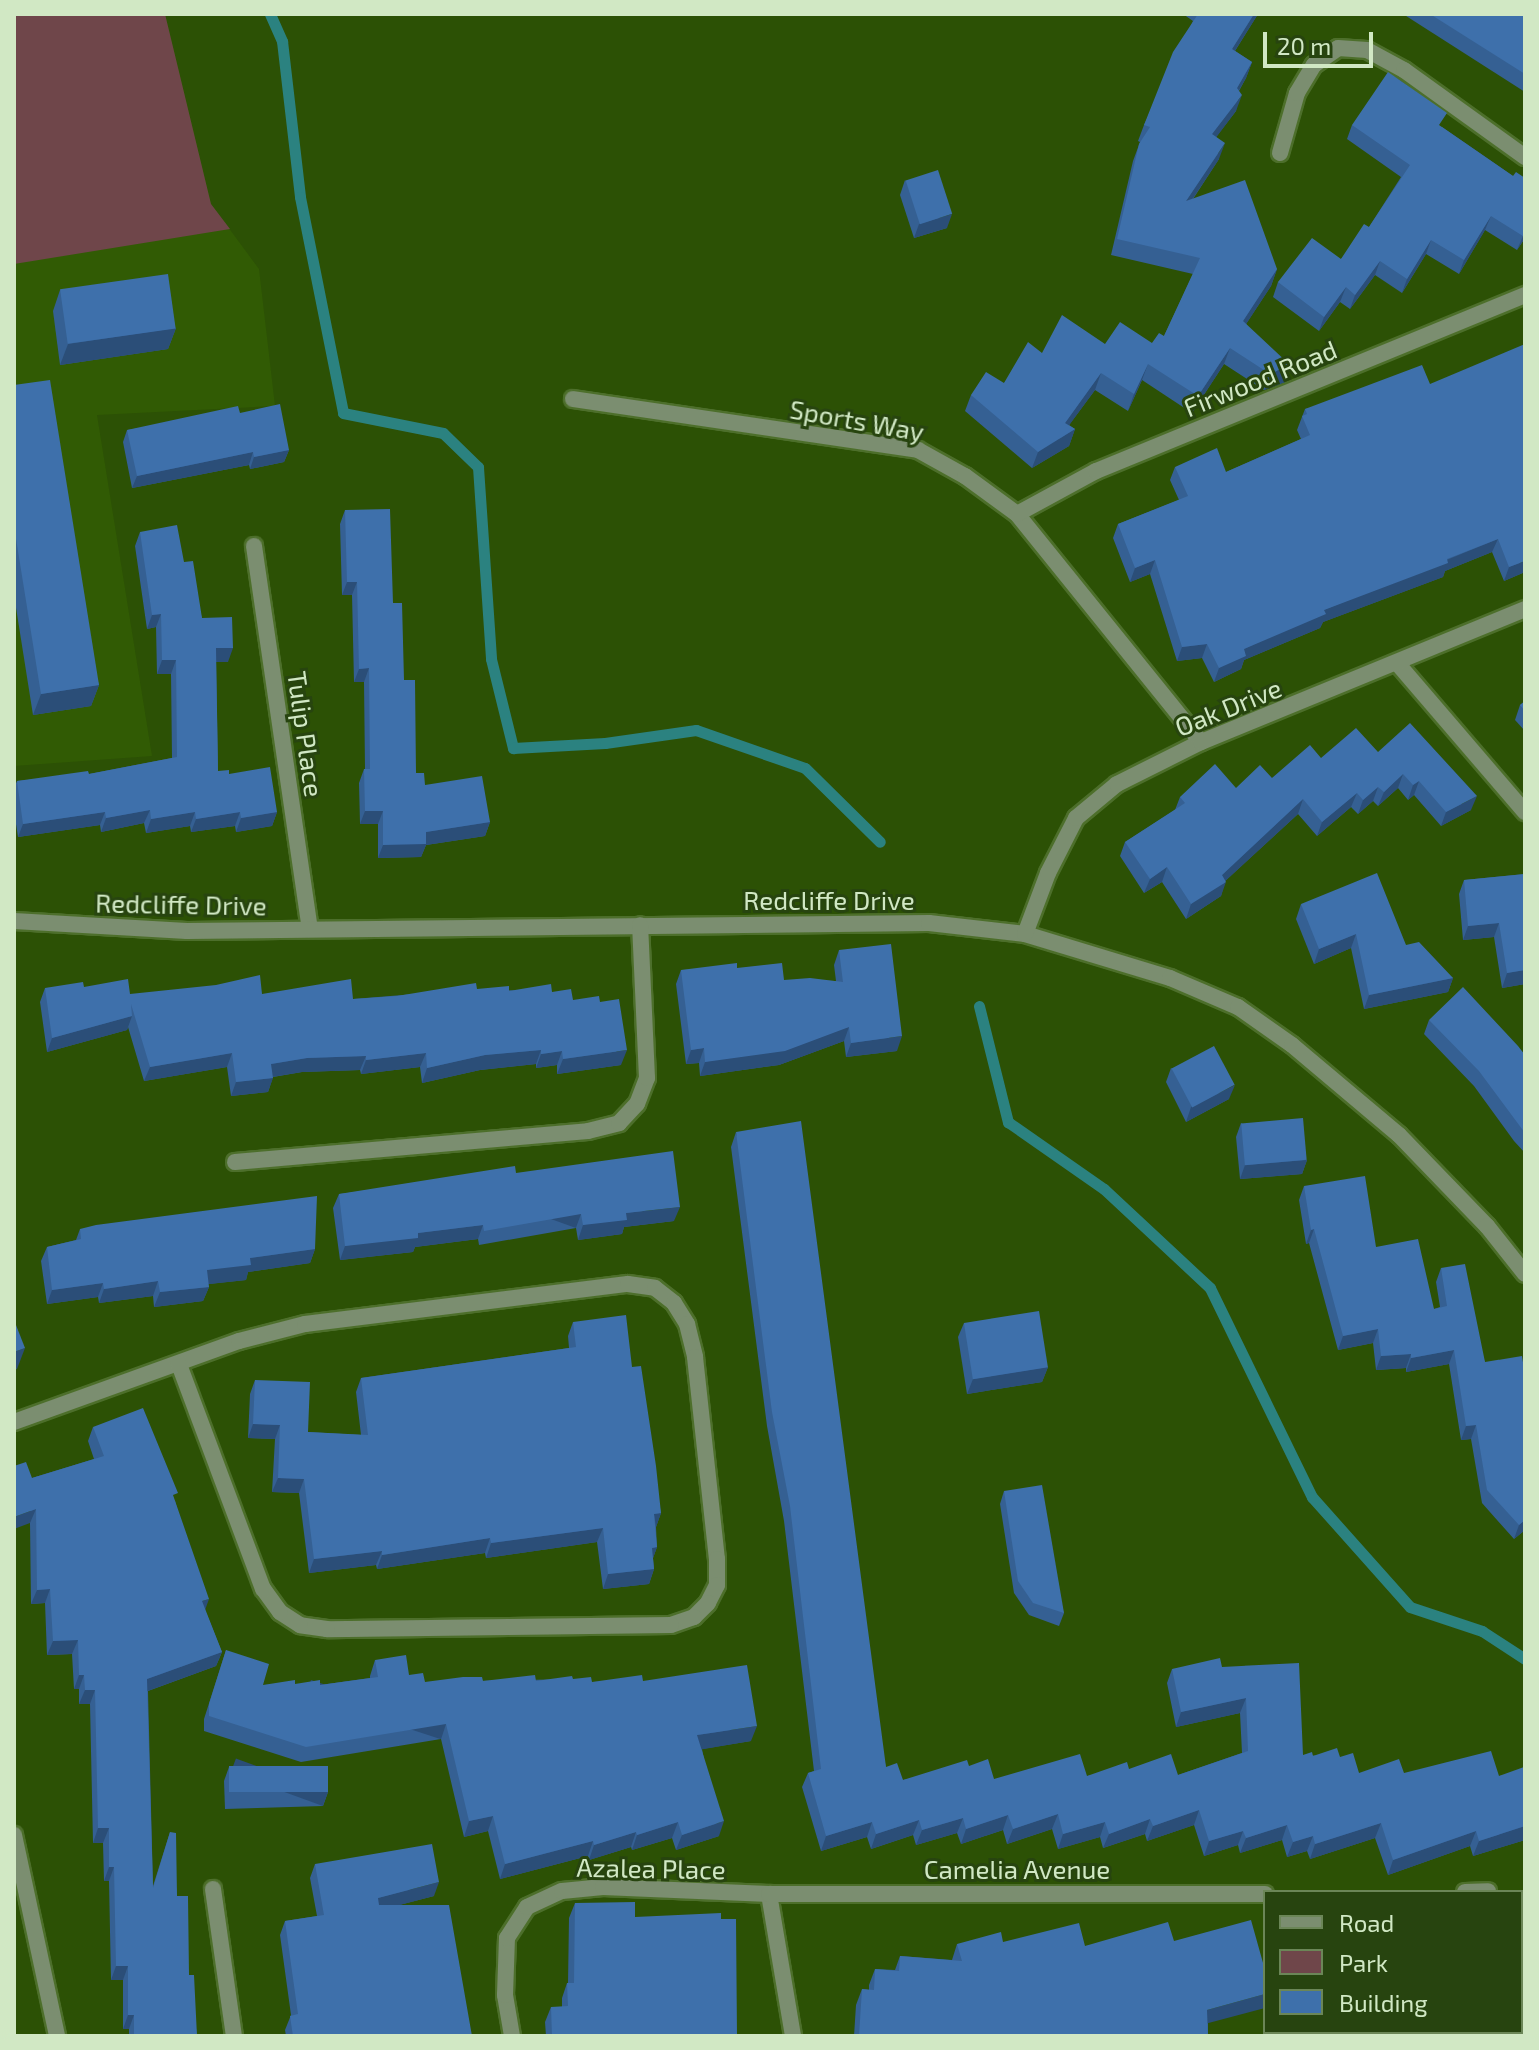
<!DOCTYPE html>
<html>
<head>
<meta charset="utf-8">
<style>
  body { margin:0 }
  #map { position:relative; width:1539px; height:2050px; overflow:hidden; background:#2c5105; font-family:"Exo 2",sans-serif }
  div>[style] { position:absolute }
  .built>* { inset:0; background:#315b04 }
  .green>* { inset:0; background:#6f464a }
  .stream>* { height:11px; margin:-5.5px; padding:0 5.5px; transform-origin:5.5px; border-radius:5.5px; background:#2b8280 }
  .roads { filter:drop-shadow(2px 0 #4d6f2b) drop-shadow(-2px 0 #4d6f2b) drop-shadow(0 2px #4d6f2b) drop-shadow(0 -2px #4d6f2b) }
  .street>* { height:16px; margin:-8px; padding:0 8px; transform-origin:8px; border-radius:8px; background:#7b8e70 }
  .wall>* { inset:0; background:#356093; transform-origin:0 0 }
  .shaded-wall>* { inset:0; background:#2b4e78; transform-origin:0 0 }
  .building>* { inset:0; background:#3e70ab; transform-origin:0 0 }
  span { translate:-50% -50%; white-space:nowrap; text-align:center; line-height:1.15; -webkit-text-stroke:6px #27440f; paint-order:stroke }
  .street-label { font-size:26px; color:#d1e8c4 }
  .frame { position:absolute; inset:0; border:16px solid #d1e8c4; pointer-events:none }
  .legend { position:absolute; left:1263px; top:1890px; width:260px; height:144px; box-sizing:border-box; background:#27440f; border:2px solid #6b8657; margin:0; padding:10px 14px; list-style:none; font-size:24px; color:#d1e8c4 }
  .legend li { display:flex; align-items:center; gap:16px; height:40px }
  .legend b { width:40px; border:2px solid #6b8657 }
  .scale { position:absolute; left:1263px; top:32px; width:110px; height:36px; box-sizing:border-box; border:4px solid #d1e8c4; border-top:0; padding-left:10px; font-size:24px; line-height:28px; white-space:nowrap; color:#d1e8c4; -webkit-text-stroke:6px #27440f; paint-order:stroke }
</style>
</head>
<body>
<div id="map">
  <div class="built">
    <i style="clip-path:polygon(14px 14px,165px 14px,211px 204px,259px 269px,275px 406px,97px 415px,152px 756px,14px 766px)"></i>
  </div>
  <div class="green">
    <i style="clip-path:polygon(14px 14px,165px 14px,211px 204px,230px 229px,14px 264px)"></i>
  </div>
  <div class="stream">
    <i style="left:270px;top:14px;width:30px;rotate:66deg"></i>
    <i style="left:282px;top:41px;width:157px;rotate:83.4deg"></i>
    <i style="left:300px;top:197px;width:220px;rotate:78.7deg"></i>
    <i style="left:343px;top:413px;width:102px;rotate:11.3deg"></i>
    <i style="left:443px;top:433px;width:49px;rotate:44.2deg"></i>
    <i style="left:478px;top:467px;width:192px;rotate:86.1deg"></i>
    <i style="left:491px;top:659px;width:92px;rotate:76.1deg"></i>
    <i style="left:513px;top:748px;width:92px;rotate:-3.1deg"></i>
    <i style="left:605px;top:743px;width:92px;rotate:-8.1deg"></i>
    <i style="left:696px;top:730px;width:115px;rotate:19.2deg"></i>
    <i style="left:805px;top:768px;width:105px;rotate:44.6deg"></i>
    <i style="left:979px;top:1006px;width:120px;rotate:76deg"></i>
    <i style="left:1008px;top:1122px;width:117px;rotate:34.9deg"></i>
    <i style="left:1104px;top:1189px;width:145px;rotate:43deg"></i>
    <i style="left:1210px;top:1288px;width:233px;rotate:64deg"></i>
    <i style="left:1312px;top:1497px;width:147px;rotate:48.3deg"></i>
    <i style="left:1410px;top:1607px;width:76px;rotate:18.4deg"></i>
    <i style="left:1482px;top:1631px;width:51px;rotate:33.1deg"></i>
  </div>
  <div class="roads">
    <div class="street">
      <i style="left:1280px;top:153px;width:62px;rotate:-74.2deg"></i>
      <i style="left:1297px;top:93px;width:33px;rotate:-59deg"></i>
      <i style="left:1314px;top:65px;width:29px;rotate:-35deg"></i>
      <i style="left:1338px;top:48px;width:29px;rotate:4deg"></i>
      <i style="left:1367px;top:50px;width:42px;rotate:28.4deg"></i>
      <i style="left:1404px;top:70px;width:149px;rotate:35.7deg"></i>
      <i style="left:573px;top:399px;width:349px;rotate:8.4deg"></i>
      <i style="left:918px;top:450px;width:54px;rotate:29deg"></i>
      <i style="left:965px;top:476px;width:64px;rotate:36.2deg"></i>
      <i style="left:1017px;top:514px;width:293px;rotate:51.1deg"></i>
      <i style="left:1017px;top:514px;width:90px;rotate:-28.6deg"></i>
      <i style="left:1096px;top:471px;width:464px;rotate:-22.3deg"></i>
      <i style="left:254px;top:546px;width:387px;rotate:81.7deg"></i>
      <i style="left:1398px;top:664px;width:195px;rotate:49.4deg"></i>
      <i style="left:14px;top:921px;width:173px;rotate:3.3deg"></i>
      <i style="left:187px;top:931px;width:742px;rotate:-0.62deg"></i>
      <i style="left:929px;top:923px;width:97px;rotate:6.5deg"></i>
      <i style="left:1025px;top:934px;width:152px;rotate:16.9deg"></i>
      <i style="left:1170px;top:978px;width:74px;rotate:23.1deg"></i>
      <i style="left:1238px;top:1007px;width:66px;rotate:35.1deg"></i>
      <i style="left:1292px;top:1045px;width:140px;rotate:40.1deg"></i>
      <i style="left:1399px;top:1135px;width:127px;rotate:46deg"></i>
      <i style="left:1487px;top:1226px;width:61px;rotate:51.6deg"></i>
      <i style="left:1025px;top:934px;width:65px;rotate:-69.3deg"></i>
      <i style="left:1048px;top:873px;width:62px;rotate:-63deg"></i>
      <i style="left:1076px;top:818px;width:53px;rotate:-39.7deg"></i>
      <i style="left:1117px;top:784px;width:94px;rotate:-26.6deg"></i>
      <i style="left:1201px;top:742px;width:350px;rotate:-22.3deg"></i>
      <i style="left:235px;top:1162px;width:354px;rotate:-5deg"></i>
      <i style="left:588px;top:1131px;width:32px;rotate:-14deg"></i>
      <i style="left:619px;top:1123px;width:26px;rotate:-47deg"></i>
      <i style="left:637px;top:1104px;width:28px;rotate:-69deg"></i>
      <i style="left:647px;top:1078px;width:153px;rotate:-92.6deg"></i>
      <i style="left:14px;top:1422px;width:239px;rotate:-19.8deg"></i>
      <i style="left:239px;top:1341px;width:68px;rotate:-14.4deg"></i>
      <i style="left:305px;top:1324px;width:325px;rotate:-7.1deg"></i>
      <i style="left:628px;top:1284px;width:27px;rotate:8deg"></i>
      <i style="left:655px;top:1288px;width:24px;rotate:38deg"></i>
      <i style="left:674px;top:1303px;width:25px;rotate:58deg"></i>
      <i style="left:687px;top:1324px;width:34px;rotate:76deg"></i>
      <i style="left:695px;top:1357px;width:203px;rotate:83.8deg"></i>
      <i style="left:717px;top:1559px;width:26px;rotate:90deg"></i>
      <i style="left:717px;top:1585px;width:20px;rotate:117deg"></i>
      <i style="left:708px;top:1603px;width:20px;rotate:135deg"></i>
      <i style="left:694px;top:1617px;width:24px;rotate:161deg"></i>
      <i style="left:671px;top:1625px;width:344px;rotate:179.3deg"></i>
      <i style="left:327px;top:1629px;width:27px;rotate:-172deg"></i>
      <i style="left:300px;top:1625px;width:24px;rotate:-147deg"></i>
      <i style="left:280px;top:1612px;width:29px;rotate:-126deg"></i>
      <i style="left:263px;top:1589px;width:240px;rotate:-110.5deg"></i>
      <i style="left:14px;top:1835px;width:206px;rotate:77.9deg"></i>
      <i style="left:213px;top:1889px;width:148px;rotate:81.9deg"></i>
      <i style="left:1465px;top:1892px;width:23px;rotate:-2deg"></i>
      <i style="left:769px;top:1894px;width:144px;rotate:80.4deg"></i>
      <i style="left:1451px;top:2032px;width:4px;rotate:63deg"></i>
      <i style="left:512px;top:2036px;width:42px;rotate:-99.7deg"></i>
      <i style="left:505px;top:1995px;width:57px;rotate:-88deg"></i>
      <i style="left:507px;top:1938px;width:37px;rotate:-57deg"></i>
      <i style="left:527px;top:1907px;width:38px;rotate:-25deg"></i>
      <i style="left:562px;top:1891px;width:41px;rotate:-5.6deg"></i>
      <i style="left:603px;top:1887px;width:166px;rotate:2.4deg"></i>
      <i style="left:769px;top:1894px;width:496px"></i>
    </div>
  </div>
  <div class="wall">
    <i style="clip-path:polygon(1183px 14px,1258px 14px,1235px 51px,1252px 62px,1246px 78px,1239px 91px,1236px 111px,1216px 137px,1219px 159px,1193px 199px,1277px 269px,1271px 286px,1246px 324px,1285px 382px,1264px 390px,1224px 364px,1192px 413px,1142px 380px,1128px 411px,1095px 390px,1069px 425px,1075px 429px,1069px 446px,1032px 468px,965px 411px,971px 395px,1004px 383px,1042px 353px,1105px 344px,1152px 343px,1164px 336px,1193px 274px,1111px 255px,1133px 161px,1140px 142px,1138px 141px,1144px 125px,1193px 21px)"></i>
    <i style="clip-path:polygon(1403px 14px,1525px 14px,1525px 92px)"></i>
    <i style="clip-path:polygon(1352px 125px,1442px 127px,1513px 176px,1525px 178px,1525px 238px,1517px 250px,1485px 230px,1459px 274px,1426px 254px,1402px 293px,1375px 275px,1350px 309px,1340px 302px,1319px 331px,1273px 297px,1278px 282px,1341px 259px,1369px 227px,1401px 177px,1347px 139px)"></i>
    <i style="clip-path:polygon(905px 180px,947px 228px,914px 238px,900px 195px)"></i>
    <i style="clip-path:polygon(60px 290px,176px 328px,168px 349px,60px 365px,53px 311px)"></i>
    <i style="clip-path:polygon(1430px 384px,1525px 572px,1504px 581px,1492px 552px,1445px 571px,1443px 577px,1323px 622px,1320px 628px,1244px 660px,1241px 669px,1214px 682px,1202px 658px,1177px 661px,1150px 574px,1130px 582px,1113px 538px,1118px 524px,1179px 500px,1170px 480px,1175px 467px,1226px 472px,1301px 439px,1297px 430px,1305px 409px)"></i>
    <i style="clip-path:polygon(14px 385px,99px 685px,91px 706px,33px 715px,14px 595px)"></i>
    <i style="clip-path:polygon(240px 413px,289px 450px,284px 462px,250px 469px,249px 465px,132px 488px,123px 442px,127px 430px)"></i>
    <i style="clip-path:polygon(345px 510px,393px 603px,416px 773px,425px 785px,490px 822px,485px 836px,426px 845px,421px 857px,378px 858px,378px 824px,360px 824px,359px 783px,364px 769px,365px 769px,364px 682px,354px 682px,352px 595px,342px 595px,340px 524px)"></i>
    <i style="clip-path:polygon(140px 532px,184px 562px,202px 618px,228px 662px,216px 662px,218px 771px,229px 774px,277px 812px,272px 826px,236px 832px,235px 826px,191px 832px,190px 826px,146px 833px,144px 823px,101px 832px,100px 825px,18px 837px,14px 811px,14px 788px,17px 781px,89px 774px,172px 758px,171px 674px,157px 674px,156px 627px,147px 629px,135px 546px)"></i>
    <i style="clip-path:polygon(1525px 701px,1525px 731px,1515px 720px,1520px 705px)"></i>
    <i style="clip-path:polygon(1378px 752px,1471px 810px,1441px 826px,1414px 795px,1408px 800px,1398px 788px,1378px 806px,1373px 801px,1358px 814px,1351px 807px,1317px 836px,1298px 814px,1225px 881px,1221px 896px,1186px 919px,1162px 882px,1144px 893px,1120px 856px,1125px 842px,1175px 810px,1180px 797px,1236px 788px,1272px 778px,1321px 758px)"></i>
    <i style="clip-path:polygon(1525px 874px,1525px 984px,1502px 988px,1494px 937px,1463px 940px,1459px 894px,1464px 880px)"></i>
    <i style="clip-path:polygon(1301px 904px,1406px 945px,1453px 978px,1448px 992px,1364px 1009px,1351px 948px,1314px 964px,1296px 919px)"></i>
    <i style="clip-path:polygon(839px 950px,897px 1051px,846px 1057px,844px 1041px,779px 1065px,700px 1076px,699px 1063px,686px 1064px,676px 984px,681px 970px,737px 968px,784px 980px,836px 981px,834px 965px)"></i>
    <i style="clip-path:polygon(84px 987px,130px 994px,262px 994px,353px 999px,477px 989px,552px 992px,573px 1000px,600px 1002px,621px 1065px,557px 1074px,557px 1065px,536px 1068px,536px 1064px,480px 1070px,422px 1083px,420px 1067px,361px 1074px,360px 1070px,302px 1072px,273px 1077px,268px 1092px,231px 1096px,227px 1067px,144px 1081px,128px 1027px,127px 1030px,47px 1052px,40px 1002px,45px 988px)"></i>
    <i style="clip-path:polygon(1429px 1020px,1525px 1055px,1525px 1153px,1514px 1141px,1474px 1086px,1424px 1034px)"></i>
    <i style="clip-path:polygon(1171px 1068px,1229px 1099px,1186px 1122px,1166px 1082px)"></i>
    <i style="clip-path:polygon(1241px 1123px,1307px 1160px,1302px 1174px,1240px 1179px,1236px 1137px)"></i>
    <i style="clip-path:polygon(736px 1132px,886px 1767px,903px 1780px,969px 1766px,994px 1779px,1087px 1776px,1129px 1769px,1178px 1775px,1242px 1753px,1240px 1713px,1176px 1727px,1167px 1683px,1172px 1669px,1222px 1667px,1303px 1755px,1340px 1757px,1359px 1773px,1499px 1776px,1525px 1771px,1525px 1840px,1473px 1856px,1470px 1846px,1388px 1875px,1375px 1838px,1310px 1859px,1307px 1851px,1287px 1857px,1282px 1840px,1240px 1853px,1238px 1845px,1204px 1856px,1194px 1825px,1147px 1841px,1145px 1834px,1103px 1848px,1100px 1837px,1058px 1849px,1052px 1829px,1007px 1844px,1003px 1830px,961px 1844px,957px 1833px,916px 1845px,913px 1835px,871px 1849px,867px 1837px,821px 1851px,802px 1787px,808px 1773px,814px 1771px,784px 1521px,767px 1426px,731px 1147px)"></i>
    <i style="clip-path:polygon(516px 1173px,674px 1221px,624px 1227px,622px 1234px,578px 1240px,576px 1228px,479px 1245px,478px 1239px,415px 1247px,413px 1252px,340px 1260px,333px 1208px,339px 1194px)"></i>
    <i style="clip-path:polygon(1304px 1186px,1376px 1247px,1434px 1309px,1440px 1307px,1436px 1282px,1441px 1268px,1485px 1362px,1525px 1375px,1525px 1530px,1514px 1539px,1482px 1503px,1471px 1439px,1461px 1440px,1449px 1364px,1406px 1372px,1406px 1368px,1376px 1370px,1373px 1343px,1338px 1350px,1309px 1243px,1306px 1244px,1299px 1200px)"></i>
    <i style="clip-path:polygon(80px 1229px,315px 1249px,310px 1263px,248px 1272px,246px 1280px,208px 1284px,209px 1287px,203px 1301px,154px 1307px,153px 1296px,99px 1303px,98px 1297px,47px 1304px,41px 1261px,47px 1247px,76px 1240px)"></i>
    <i style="clip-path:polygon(573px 1322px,632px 1367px,661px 1513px,656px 1527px,657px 1547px,653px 1558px,654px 1569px,649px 1584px,603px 1589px,597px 1542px,486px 1558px,485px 1553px,377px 1569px,376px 1565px,309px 1573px,299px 1493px,272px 1492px,275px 1439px,248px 1438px,250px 1394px,255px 1380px,308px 1432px,361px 1435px,356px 1392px,361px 1378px,569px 1348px,568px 1336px)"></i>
    <i style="clip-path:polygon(964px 1323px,1048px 1367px,1042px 1382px,967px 1394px,958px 1337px)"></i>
    <i style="clip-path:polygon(93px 1427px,175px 1501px,205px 1610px,222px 1652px,216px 1666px,148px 1691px,153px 1886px,170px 1832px,177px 1896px,189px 1975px,197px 2036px,129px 2036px,129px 2029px,123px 2029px,123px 1980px,111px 1980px,109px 1881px,104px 1881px,103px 1843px,93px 1843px,90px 1704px,79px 1704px,79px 1689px,74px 1689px,72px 1654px,47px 1655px,45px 1603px,31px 1604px,30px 1523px,32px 1478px,94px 1459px,88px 1441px)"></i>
    <i style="clip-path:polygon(1004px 1491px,1064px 1613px,1059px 1626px,1029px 1615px,1014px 1593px,1000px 1504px)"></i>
    <i style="clip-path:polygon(226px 1650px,263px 1685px,295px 1684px,320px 1685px,370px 1678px,370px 1676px,375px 1660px,425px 1682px,573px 1679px,592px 1682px,643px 1681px,751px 1741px,702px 1749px,719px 1836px,676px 1850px,672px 1838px,632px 1850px,631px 1847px,589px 1860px,588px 1856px,500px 1879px,488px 1831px,464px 1837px,441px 1739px,301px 1762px,204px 1731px,204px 1719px)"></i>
    <i style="clip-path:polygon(229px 1767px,328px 1792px,323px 1806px,225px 1809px,224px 1781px)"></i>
    <i style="clip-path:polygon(315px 1864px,434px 1896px,399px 1905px,472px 2036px,476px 2036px,286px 2036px,285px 2030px,291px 2015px,280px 1935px,285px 1921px,317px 1916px,310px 1878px)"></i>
    <i style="clip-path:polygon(575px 1903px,635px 1917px,721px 1919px,737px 2036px,546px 2036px,545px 2022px,551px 2007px,562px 2007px,562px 1998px,567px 1983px,568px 1983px,569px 1918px)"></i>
    <i style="clip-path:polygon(1174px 1941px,1208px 2023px,1208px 2036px,854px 2036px,856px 2005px,862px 1989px,869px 1990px,869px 1985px,875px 1969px,895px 1970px,900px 1956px,952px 1960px,957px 1944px,1003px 1942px,1085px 1946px)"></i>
    <i style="clip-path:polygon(1521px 1947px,1525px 2036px,1518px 2036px,1518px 2032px,1521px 2032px)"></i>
    <i style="left:1347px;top:2032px;width:72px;height:4px"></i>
  </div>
  <div class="shaded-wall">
    <i style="clip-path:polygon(1254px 14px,1258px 14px,1226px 65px,1232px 49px)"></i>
    <i style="clip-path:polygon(1252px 62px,1246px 78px,1231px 104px,1237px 88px)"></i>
    <i style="clip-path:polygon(1242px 95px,1236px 111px,1206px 151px,1212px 134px)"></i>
    <i style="clip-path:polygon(1225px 143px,1219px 159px,1180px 218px,1186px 201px)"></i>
    <i style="clip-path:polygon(952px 214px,947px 228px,914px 238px,919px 224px)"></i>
    <i style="clip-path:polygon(1491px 216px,1485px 230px,1459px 274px,1464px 260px)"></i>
    <i style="clip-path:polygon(1525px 232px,1525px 238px,1517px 250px,1523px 236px)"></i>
    <i style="clip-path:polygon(1431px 240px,1426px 254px,1402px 293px,1407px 279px)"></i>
    <i style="clip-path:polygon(1380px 261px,1375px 275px,1350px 309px,1355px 295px)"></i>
    <i style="clip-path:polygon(1277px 269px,1271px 286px,1237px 338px,1243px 321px)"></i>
    <i style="clip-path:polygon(1346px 287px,1340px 302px,1319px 331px,1324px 317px)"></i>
    <i style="clip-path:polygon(176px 328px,168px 349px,60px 365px,68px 344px)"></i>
    <i style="clip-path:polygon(1230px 348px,1224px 364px,1192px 413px,1198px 396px)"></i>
    <i style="clip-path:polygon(1148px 364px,1142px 380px,1128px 411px,1134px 394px)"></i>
    <i style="clip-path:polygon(1290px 365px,1285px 382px,1264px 390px,1270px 374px)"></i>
    <i style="clip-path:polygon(1101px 373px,1095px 390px,1059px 439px,1075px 429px,1069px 446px,1032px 468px,1038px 452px,1065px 423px)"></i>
    <i style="clip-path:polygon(289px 450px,284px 462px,250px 469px,254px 457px)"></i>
    <i style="clip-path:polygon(253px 452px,249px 465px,132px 488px,137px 476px)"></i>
    <i style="clip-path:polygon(1498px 539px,1492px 552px,1445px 571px,1443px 577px,1323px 622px,1320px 628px,1244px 660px,1241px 669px,1214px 682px,1219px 668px,1244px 649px,1324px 610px)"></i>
    <i style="clip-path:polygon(1155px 560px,1150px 574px,1130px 582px,1135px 568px)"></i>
    <i style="clip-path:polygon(1525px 561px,1525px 572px,1504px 581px,1509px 567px)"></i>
    <i style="clip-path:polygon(347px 582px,357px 582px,352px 595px,342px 595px)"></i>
    <i style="clip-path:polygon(161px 614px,156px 627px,147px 629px,152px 615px)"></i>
    <i style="clip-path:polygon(1207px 644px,1202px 658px,1177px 661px,1182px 647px)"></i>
    <i style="clip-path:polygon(216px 648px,233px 648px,228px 662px,211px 662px)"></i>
    <i style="clip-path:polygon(162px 660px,176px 660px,171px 674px,157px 674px)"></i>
    <i style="clip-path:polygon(369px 668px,364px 682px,354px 682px,359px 669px)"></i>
    <i style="clip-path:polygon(99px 685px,91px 706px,33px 715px,41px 694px)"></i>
    <i style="clip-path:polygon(1403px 774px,1398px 788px,1378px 806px,1384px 792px)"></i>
    <i style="clip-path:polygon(1419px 781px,1414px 795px,1408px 800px,1413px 785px)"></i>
    <i style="clip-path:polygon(1378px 787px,1373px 801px,1358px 814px,1363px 800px)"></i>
    <i style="clip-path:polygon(1357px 793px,1351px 807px,1317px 836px,1322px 822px)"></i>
    <i style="clip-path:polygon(1477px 796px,1471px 810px,1441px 826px,1446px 812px)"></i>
    <i style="clip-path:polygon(1303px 799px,1298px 814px,1221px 885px,1226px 882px,1221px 896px,1186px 919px,1191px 904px)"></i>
    <i style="clip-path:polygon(150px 810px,144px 823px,101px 832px,106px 818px)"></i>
    <i style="clip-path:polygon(365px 811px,383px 811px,378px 824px,360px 824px)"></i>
    <i style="clip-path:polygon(105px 812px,100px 825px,18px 837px,23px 824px)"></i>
    <i style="clip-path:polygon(195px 812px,190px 826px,146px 833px,151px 819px)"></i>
    <i style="clip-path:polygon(240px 812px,235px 826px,191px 832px,196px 819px)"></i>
    <i style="clip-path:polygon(277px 812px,272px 826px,236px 832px,241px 818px)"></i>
    <i style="clip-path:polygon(490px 822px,485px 836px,426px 845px,421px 857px,378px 858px,383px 845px,426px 832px)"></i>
    <i style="clip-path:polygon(1167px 867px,1162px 882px,1144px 893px,1150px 879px)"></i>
    <i style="clip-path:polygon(1499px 923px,1494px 937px,1463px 940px,1468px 926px)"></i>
    <i style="clip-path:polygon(1356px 934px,1351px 948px,1314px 964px,1319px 949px)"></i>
    <i style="clip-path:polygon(1525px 970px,1525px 984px,1502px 988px,1507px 973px)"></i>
    <i style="clip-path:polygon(1453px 978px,1448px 992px,1364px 1009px,1369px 995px)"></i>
    <i style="clip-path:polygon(132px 1016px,127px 1030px,47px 1052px,52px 1038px)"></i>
    <i style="clip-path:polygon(849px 1027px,844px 1041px,779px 1065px,700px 1076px,705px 1062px)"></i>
    <i style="clip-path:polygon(902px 1036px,897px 1051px,846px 1057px,851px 1043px)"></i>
    <i style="clip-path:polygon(704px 1048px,699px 1063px,686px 1064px,691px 1050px)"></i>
    <i style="clip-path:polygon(541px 1050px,536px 1064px,480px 1070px,422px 1083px,427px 1068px,485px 1055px)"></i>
    <i style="clip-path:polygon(627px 1050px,621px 1065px,557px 1074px,563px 1059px)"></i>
    <i style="clip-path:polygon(562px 1051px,557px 1065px,536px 1068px,541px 1054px)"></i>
    <i style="clip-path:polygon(232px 1053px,227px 1067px,144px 1081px,150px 1067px)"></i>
    <i style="clip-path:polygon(426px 1053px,420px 1067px,361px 1074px,366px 1060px)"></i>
    <i style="clip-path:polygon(366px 1056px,360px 1070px,302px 1072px,266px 1078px,271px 1064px,307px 1058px)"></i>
    <i style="clip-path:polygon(273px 1078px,268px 1092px,231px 1096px,236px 1082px)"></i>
    <i style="clip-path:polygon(1235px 1085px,1229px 1099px,1186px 1122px,1191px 1107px)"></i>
    <i style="clip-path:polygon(1307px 1160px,1302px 1174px,1240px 1179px,1245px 1165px)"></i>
    <i style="clip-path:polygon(680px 1207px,674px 1221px,624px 1227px,622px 1234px,578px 1240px,583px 1225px,626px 1213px)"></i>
    <i style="left:581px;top:1214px;width:15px;height:98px;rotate:110deg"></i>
    <i style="clip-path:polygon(483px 1225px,478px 1239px,415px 1247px,413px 1252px,340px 1260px,345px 1246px,418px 1233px)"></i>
    <i style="clip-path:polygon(1314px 1229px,1309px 1243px,1306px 1244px,1311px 1230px)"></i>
    <i style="clip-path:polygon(315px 1249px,310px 1263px,248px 1272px,246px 1280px,201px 1285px,207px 1270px,250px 1258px)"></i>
    <i style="clip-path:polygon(158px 1281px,153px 1296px,99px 1303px,104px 1289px)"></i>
    <i style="clip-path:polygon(103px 1283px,98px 1297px,47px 1304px,52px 1290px)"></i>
    <i style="clip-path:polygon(209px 1287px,203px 1301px,154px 1307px,160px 1292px)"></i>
    <i style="clip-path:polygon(1378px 1329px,1373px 1343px,1338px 1350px,1343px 1336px)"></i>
    <i style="clip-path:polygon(25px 1348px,17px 1369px,14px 1370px,14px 1352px)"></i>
    <i style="clip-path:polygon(1454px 1350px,1449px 1364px,1406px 1372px,1411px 1358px)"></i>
    <i style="clip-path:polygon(1411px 1354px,1406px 1368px,1376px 1370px,1381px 1356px)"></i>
    <i style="clip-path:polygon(1048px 1367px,1042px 1382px,967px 1394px,973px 1379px)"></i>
    <i style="clip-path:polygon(253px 1424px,280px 1425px,275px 1439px,248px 1438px)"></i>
    <i style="clip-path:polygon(1476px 1425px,1471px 1439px,1461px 1440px,1466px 1426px)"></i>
    <i style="clip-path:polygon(278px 1478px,304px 1479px,299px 1493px,272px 1492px)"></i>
    <i style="clip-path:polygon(36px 1509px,30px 1523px,14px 1529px,14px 1517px)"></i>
    <i style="clip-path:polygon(661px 1513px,656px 1527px,654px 1514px)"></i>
    <i style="clip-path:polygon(1525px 1520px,1525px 1530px,1514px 1539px,1519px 1525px)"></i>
    <i style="clip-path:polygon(603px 1528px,597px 1542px,486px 1558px,491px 1543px)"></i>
    <i style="clip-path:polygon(490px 1538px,485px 1553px,377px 1569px,382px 1555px)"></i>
    <i style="clip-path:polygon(657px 1547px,652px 1561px,652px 1548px)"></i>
    <i style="clip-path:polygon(382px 1551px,376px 1565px,309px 1573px,314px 1559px)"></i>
    <i style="clip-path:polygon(654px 1569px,649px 1584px,603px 1589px,608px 1574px)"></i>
    <i style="clip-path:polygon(50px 1589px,45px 1603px,31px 1604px,37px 1590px)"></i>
    <i style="clip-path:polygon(209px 1599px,204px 1613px,202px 1601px)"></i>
    <i style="clip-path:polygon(78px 1640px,72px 1654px,47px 1655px,53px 1641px)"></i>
    <i style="clip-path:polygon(222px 1652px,216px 1666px,142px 1693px,147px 1679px)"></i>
    <i style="clip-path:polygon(79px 1675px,84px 1675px,79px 1689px,74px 1689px)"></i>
    <i style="clip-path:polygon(85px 1690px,95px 1690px,90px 1704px,79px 1704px)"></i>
    <i style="clip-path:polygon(1246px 1698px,1240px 1713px,1176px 1727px,1181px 1712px)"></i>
    <i style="left:446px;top:1724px;width:16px;height:142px;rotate:108deg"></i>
    <i style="clip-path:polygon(757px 1726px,751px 1741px,692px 1751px,697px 1735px)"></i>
    <i style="left:328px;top:1792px;width:15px;height:98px;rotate:110deg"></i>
    <i style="clip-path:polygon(1199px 1810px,1194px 1825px,1147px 1841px,1153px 1826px)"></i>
    <i style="clip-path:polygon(1058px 1814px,1052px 1829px,1007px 1844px,1013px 1829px)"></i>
    <i style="clip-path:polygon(1008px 1815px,1003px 1830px,961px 1844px,966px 1829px)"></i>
    <i style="clip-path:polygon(493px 1816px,488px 1831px,464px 1837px,469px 1821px)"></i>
    <i style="clip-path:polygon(963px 1818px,957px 1833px,916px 1845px,922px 1830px)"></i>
    <i style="clip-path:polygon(1150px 1819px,1145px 1834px,1103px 1848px,1109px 1834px)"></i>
    <i style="clip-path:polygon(919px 1820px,913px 1835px,871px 1849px,876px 1834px)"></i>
    <i style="clip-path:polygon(724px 1821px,719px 1836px,676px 1850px,682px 1835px)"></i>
    <i style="clip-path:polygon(678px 1822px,672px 1838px,632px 1850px,637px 1835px)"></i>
    <i style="clip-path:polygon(872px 1822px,867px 1837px,821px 1851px,826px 1836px)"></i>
    <i style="clip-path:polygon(1105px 1822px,1100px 1837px,1058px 1849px,1063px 1834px)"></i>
    <i style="clip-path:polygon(1381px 1823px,1375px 1838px,1310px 1859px,1315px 1844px)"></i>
    <i style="clip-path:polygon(1287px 1825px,1282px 1840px,1240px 1853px,1246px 1838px)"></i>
    <i style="clip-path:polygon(1525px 1826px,1525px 1840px,1473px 1856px,1479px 1841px)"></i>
    <i style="clip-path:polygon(98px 1828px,109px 1828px,103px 1843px,93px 1843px)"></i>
    <i style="clip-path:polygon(1243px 1831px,1238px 1845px,1204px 1856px,1209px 1841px)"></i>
    <i style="clip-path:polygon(1476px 1831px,1470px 1846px,1388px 1875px,1393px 1860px)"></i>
    <i style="clip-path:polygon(636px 1832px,631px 1847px,589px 1860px,594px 1845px)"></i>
    <i style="clip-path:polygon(1313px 1836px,1307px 1851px,1287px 1857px,1293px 1842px)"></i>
    <i style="clip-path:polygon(593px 1841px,588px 1856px,500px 1879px,505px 1864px)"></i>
    <i style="clip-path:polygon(109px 1867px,114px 1867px,109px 1881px,104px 1881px)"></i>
    <i style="clip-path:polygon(439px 1882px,434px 1896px,373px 1912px,378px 1898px)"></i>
    <i style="clip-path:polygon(116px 1966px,128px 1966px,123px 1980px,111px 1980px)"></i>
    <i style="clip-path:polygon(1265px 1994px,1265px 2008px,1201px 2025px,1207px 2010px)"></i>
    <i style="clip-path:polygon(128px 2015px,134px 2015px,129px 2029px,123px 2029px)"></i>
  </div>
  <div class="building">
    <i style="clip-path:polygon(1198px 14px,1254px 14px,1232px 49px,1252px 62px,1237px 88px,1242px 95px,1212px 134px,1225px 143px,1186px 201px,1245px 180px,1277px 269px,1243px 321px,1290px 365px,1270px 374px,1230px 348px,1198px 396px,1148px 364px,1134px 394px,1101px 373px,1065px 423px,1075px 429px,1038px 452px,971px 395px,986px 372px,1004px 383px,1028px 342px,1042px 353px,1062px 315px,1105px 344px,1120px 322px,1152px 343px,1159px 333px,1164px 336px,1200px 258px,1117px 239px,1139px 144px,1150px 127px,1144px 125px,1173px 52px)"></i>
    <i style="clip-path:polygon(1430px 14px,1525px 14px,1525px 74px)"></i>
    <i style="clip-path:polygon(1388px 72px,1447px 113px,1439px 125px,1513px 176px,1516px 172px,1525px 178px,1525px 232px,1523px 236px,1491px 216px,1464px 260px,1431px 240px,1407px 279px,1380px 261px,1355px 295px,1346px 287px,1324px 317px,1278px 282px,1312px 238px,1341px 259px,1364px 224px,1369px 227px,1410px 165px,1352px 125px)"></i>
    <i style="left:938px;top:170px;width:46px;height:34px;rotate:72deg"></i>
    <i style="left:168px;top:274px;width:55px;height:109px;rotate:82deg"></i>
    <i style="clip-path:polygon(1525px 344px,1525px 561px,1509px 567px,1498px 539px,1447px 559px,1448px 563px,1324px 610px,1326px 614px,1244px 649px,1246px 656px,1219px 668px,1207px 644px,1182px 647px,1155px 560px,1135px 568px,1118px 524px,1188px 496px,1175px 467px,1217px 448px,1226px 472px,1310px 435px,1302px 416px,1307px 414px,1305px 409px,1422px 365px,1430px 384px)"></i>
    <i style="clip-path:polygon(50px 380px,99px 685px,41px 694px,14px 526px,14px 385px)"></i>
    <i style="clip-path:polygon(280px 404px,289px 450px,254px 457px,253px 452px,137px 476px,127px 430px,238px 406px,240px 413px)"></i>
    <i style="clip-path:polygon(390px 509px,393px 603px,402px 603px,404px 680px,415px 680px,416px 773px,424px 773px,425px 785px,482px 776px,490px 822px,426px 832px,426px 844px,383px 845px,383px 811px,365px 811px,364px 769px,370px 769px,369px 668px,359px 669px,357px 582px,347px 582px,345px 510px)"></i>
    <i style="clip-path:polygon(177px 525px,184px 562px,193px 561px,202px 618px,232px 617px,233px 648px,216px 648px,218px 771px,229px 770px,229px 774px,270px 767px,277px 812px,241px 818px,240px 812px,196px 819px,195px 812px,151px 819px,150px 810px,106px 818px,105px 812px,23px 824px,17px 781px,88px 771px,89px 774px,177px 757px,176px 660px,162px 660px,161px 614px,152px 615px,140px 532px)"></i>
    <i style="clip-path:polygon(1525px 701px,1525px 711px,1520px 705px)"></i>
    <i style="clip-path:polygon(1410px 723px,1477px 796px,1446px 812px,1419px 781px,1413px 785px,1403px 774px,1384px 792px,1378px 787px,1363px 800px,1357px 793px,1322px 822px,1303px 799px,1222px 875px,1226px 882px,1191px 904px,1167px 867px,1150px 879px,1125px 842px,1185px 803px,1180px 797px,1215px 764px,1236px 788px,1260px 765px,1272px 778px,1310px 745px,1321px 758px,1356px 728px,1378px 752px)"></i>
    <i style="clip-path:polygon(1377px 873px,1406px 945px,1419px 942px,1453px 978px,1369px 995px,1356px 934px,1319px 949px,1301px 904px)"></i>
    <i style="clip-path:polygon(1525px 874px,1525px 970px,1507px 973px,1499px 923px,1468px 926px,1464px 880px)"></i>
    <i style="clip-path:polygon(891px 944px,902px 1036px,851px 1043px,849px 1027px,785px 1051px,705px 1062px,704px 1048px,691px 1050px,681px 970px,737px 963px,737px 968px,782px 963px,784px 980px,810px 978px,843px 982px,839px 950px)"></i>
    <i style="clip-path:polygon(260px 975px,262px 994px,351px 979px,353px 999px,397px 996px,476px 983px,477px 989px,509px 986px,509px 991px,551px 984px,552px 992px,571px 989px,573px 1000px,599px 996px,600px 1002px,619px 999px,627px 1050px,563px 1059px,562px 1051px,541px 1054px,541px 1050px,485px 1055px,427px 1068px,426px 1053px,366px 1060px,366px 1056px,307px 1058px,271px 1064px,273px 1078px,236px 1082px,232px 1053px,150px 1067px,131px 1004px,132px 1016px,52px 1038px,45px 988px,83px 982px,84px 987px,128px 979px,130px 994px,216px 985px)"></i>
    <i style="clip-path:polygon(1463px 987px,1518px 1046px,1525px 1055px,1525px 1133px,1479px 1071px,1429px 1020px)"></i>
    <i style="left:1214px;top:1046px;width:44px;height:48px;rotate:62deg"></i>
    <i style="left:1303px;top:1118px;width:42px;height:62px;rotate:85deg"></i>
    <i style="clip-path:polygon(801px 1121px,886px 1767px,897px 1763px,903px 1780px,967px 1760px,969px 1766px,988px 1759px,994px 1779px,1080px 1754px,1087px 1776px,1127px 1762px,1129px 1769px,1171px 1754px,1178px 1775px,1248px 1751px,1246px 1698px,1181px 1712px,1172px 1669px,1220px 1658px,1222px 1667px,1299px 1663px,1303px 1755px,1312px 1752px,1313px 1756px,1337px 1748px,1340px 1757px,1353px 1753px,1359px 1773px,1399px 1759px,1404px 1773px,1491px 1751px,1499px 1776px,1524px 1767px,1525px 1771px,1525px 1826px,1479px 1841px,1476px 1831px,1393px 1860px,1381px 1823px,1315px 1844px,1313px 1836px,1293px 1842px,1287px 1825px,1246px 1838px,1243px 1831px,1209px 1841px,1199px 1810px,1153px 1826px,1150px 1819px,1109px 1834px,1105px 1822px,1063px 1834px,1058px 1814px,1013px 1829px,1008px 1815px,966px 1829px,963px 1818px,922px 1830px,919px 1820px,876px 1834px,872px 1822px,826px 1836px,808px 1773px,821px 1769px,790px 1506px,772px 1412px,736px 1132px)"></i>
    <i style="clip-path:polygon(673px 1151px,680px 1207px,626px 1213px,627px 1220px,583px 1225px,581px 1214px,484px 1231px,483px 1225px,418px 1233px,418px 1238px,345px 1246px,339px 1194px,515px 1166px,516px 1173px)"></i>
    <i style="clip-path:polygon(1365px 1176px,1376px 1247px,1418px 1239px,1434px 1309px,1447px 1306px,1441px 1268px,1465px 1264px,1485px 1362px,1522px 1356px,1525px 1375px,1525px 1520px,1519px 1525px,1487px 1490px,1476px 1425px,1466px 1426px,1454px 1350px,1411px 1358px,1411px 1354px,1381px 1356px,1378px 1329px,1343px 1336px,1314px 1229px,1311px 1230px,1304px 1186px)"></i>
    <i style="clip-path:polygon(317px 1196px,315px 1249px,250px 1258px,251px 1265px,207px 1270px,209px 1287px,160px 1292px,158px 1281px,104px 1289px,103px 1283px,52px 1290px,47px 1247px,81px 1239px,80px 1229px,96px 1225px)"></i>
    <i style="left:1039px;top:1311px;width:57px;height:76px;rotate:81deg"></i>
    <i style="clip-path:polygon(626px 1315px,632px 1367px,641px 1366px,656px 1466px,661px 1513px,654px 1514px,657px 1547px,652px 1548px,654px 1569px,608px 1574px,603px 1528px,491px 1543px,490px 1538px,382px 1555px,382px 1551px,314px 1559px,304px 1479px,278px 1478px,280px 1425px,253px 1424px,255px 1380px,310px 1382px,308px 1432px,368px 1435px,361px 1378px,576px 1347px,573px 1322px)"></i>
    <i style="clip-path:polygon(14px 1320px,25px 1348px,14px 1352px)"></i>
    <i style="clip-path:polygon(143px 1408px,178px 1493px,173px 1495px,209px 1599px,202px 1601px,222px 1652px,147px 1679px,153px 1888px,170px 1832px,176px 1833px,177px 1896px,188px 1896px,189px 1975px,194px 1975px,197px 2036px,134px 2036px,134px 2015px,128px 2015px,128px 1966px,116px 1966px,114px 1867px,109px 1867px,109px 1828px,98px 1828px,95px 1690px,85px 1690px,84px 1675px,79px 1675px,78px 1640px,53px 1641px,50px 1589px,37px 1590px,36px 1509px,14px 1517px,14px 1466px,26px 1462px,32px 1478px,104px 1456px,93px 1427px)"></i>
    <i style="clip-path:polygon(1042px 1485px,1064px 1613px,1033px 1603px,1018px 1581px,1004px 1491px)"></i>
    <i style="clip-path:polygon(226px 1650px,269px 1664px,263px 1685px,295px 1680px,295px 1684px,320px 1680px,320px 1685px,378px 1677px,375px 1660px,406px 1655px,409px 1675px,423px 1673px,425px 1682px,463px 1677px,482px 1677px,483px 1681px,535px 1675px,536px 1681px,572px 1676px,573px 1679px,591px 1677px,592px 1682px,642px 1675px,643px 1681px,747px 1665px,757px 1726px,697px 1735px,724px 1821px,682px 1835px,678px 1822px,637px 1835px,636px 1832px,594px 1845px,593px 1841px,505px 1864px,493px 1816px,469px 1821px,446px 1724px,306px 1747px,209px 1716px,209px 1704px)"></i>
    <i style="left:328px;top:1766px;width:26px;height:99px;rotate:90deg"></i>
    <i style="clip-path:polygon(432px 1844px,439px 1882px,378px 1898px,379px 1905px,449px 1905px,472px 2036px,476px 2036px,293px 2036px,290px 2016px,298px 2014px,285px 1921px,324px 1915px,315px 1864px)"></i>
    <i style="clip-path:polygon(635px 1902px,635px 1917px,721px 1913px,721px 1919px,736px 1919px,737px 2036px,552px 2036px,551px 2007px,568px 2006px,567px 1983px,574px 1983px,575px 1903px)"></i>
    <i style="clip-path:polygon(1251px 1920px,1265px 1970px,1265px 1994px,1207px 2010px,1208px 2036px,859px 2036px,862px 1989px,874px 1990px,875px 1969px,899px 1971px,900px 1956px,962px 1961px,957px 1944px,1001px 1932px,1003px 1942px,1079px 1923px,1085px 1946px,1168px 1922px,1174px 1941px)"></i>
    <i style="clip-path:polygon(1521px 1947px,1525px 1947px,1525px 2036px,1521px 1990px)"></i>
    <i style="left:1355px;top:2032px;width:64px;height:4px"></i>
  </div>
  <div class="street-label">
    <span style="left:1260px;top:378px;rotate:-22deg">Firwood Road</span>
    <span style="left:857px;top:420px;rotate:10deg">Sports Way</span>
    <span style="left:1228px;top:707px;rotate:-22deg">Oak Drive</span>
    <span style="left:306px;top:734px;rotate:82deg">Tulip Place</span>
    <span style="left:829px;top:900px">Redcliffe Drive</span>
    <span style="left:181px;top:904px;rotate:1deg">Redcliffe Drive</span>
    <span style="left:651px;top:1868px;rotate:1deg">Azalea Place</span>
    <span style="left:1017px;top:1869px">Camelia Avenue</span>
  </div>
  <div class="frame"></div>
  <ul class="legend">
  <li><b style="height:10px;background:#7b8e70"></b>Road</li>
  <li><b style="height:22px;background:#6f464a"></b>Park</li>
  <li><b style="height:22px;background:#3e70ab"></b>Building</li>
  </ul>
  <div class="scale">20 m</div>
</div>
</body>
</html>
